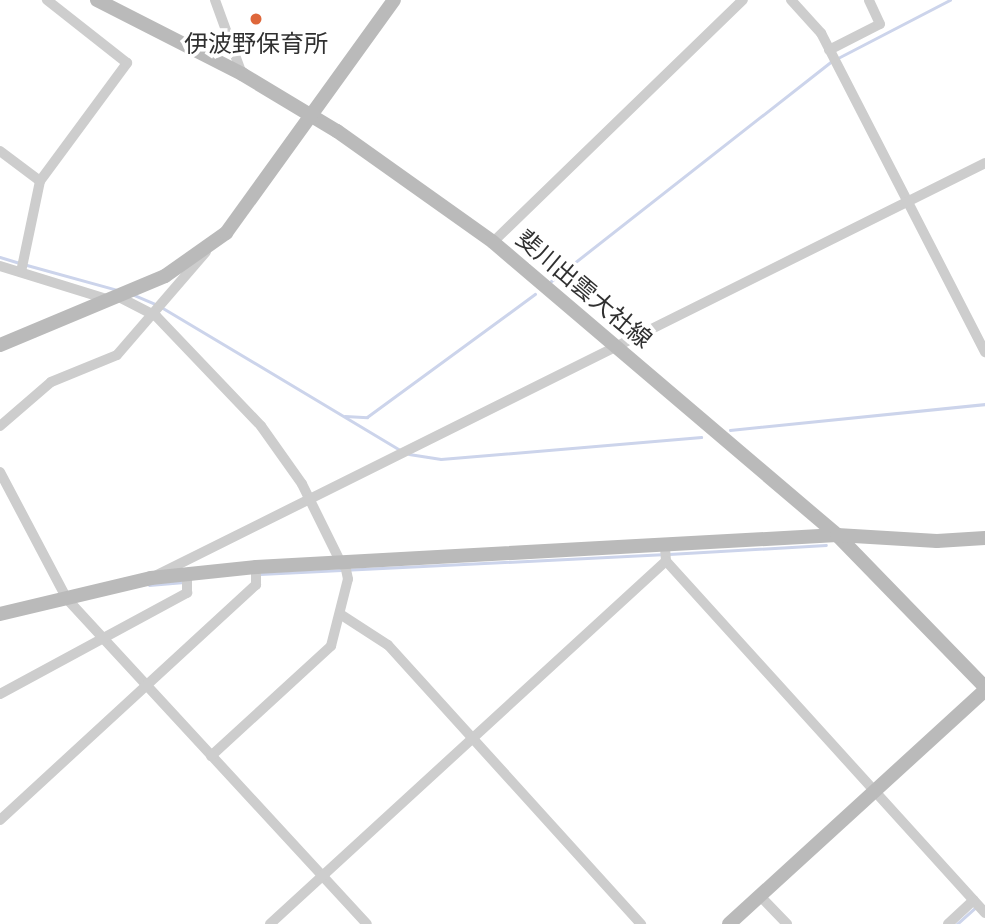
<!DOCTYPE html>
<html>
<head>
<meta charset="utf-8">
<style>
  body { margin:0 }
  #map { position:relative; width:985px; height:924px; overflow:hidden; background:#fff; font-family:Raleway,"Noto Sans JP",sans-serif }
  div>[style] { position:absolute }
  .stream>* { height:2.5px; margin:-1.25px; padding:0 1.25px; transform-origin:1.25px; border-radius:1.25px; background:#ccd4eb }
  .street>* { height:10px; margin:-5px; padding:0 5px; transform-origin:5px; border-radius:5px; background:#cdcdcd }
  .secondary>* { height:14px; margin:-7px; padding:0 7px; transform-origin:7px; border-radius:7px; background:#bababa }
  .dots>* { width:19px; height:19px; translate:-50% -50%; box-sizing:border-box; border:4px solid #fff; border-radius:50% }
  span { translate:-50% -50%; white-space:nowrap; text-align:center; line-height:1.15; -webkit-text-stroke:7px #fff; paint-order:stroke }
  .poi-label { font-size:24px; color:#303030 }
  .street-label { font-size:24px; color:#303030 }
</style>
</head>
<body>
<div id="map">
  <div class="stream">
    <i style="left:838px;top:58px;width:126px;rotate:-27.4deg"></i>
    <i style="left:0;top:257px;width:21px;rotate:17deg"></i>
    <i style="left:27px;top:265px;width:94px;rotate:15.4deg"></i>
    <i style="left:550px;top:282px;width:358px;rotate:-38.1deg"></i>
    <i style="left:134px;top:295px;width:25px;rotate:23deg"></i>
    <i style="left:163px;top:308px;width:276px;rotate:30.9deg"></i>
    <i style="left:345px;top:416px;width:22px;rotate:3deg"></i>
    <i style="left:367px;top:417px;width:208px;rotate:-36.2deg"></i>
    <i style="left:730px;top:430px;width:256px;rotate:-5.8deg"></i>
    <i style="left:409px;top:454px;width:32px;rotate:9deg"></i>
    <i style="left:441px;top:459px;width:261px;rotate:-4.8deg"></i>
    <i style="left:669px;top:554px;width:157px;rotate:-3.3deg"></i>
    <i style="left:260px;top:574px;width:402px;rotate:-2.8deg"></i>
    <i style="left:149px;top:585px;width:35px;rotate:-5deg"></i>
    <i style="left:957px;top:924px;width:24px;rotate:-42deg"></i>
  </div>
  <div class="street">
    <i style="left:215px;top:0;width:79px;rotate:70deg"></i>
    <i style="left:791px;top:0;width:45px;rotate:47.7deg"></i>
    <i style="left:821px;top:33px;width:359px;rotate:62.8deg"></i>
    <i style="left:829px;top:50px;width:57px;rotate:-27deg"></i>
    <i style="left:880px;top:24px;width:26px;rotate:-115deg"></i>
    <i style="left:0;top:151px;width:50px;rotate:36.9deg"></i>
    <i style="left:493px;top:242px;width:348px;rotate:-44.1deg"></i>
    <i style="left:0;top:266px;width:115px;rotate:17.2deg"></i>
    <i style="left:21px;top:272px;width:93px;rotate:-78.2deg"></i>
    <i style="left:40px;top:181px;width:147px;rotate:-53.6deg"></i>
    <i style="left:127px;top:63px;width:102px;rotate:-141.8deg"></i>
    <i style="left:119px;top:297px;width:42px;rotate:27.2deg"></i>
    <i style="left:156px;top:316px;width:152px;rotate:46.3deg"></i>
    <i style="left:261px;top:426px;width:71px;rotate:54.7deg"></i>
    <i style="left:302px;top:484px;width:90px;rotate:63.7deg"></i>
    <i style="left:0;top:426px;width:67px;rotate:-40.8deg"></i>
    <i style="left:51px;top:382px;width:71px;rotate:-22.2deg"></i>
    <i style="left:117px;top:355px;width:136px;rotate:-49.2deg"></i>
    <i style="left:0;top:472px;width:144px;rotate:62.2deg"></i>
    <i style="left:67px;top:599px;width:442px;rotate:47.3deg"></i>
    <i style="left:665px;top:547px;width:14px;rotate:86deg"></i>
    <i style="left:666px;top:561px;width:475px;rotate:47.8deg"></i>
    <i style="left:157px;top:575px;width:925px;rotate:-26.45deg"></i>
    <i style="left:340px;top:614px;width:57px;rotate:32.9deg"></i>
    <i style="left:388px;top:645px;width:377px;rotate:47.8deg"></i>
    <i style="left:0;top:694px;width:213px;rotate:-28.4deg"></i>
    <i style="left:187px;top:593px;width:17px;rotate:-90deg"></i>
    <i style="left:211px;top:756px;width:163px;rotate:-42.5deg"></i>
    <i style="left:331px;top:646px;width:69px;rotate:-75.8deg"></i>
    <i style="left:348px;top:579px;width:14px;rotate:-102deg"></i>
    <i style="left:0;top:820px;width:348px;rotate:-42.6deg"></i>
    <i style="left:256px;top:585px;width:18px;rotate:-90deg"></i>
    <i style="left:760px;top:896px;width:39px;rotate:46deg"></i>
    <i style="left:270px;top:924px;width:537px;rotate:-42.51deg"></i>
    <i style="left:948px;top:924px;width:35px;rotate:-43deg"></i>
  </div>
  <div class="secondary">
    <i style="left:97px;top:0;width:163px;rotate:27deg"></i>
    <i style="left:242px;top:74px;width:111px;rotate:31deg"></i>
    <i style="left:337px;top:131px;width:191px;rotate:35.4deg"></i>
    <i style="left:493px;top:242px;width:452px;rotate:40.4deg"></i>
    <i style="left:837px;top:535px;width:212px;rotate:45.8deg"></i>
    <i style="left:0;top:345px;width:179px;rotate:-22.7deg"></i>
    <i style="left:165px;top:276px;width:75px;rotate:-35.2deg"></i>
    <i style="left:226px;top:233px;width:287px;rotate:-54.2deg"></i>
    <i style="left:0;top:614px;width:155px;rotate:-13.4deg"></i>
    <i style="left:151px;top:578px;width:106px;rotate:-6deg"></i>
    <i style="left:256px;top:567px;width:582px;rotate:-3.15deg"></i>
    <i style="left:837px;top:535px;width:100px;rotate:3.4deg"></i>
    <i style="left:937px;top:541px;width:48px;rotate:-3.6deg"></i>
    <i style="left:729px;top:924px;width:347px;rotate:-42.4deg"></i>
  </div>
  <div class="dots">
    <i style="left:256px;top:19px;background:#de673b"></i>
  </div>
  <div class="poi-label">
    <span style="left:256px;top:44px">伊波野保育所</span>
  </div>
  <div class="street-label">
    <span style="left:584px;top:289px;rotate:40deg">斐川出雲大社線</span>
  </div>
</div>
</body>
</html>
